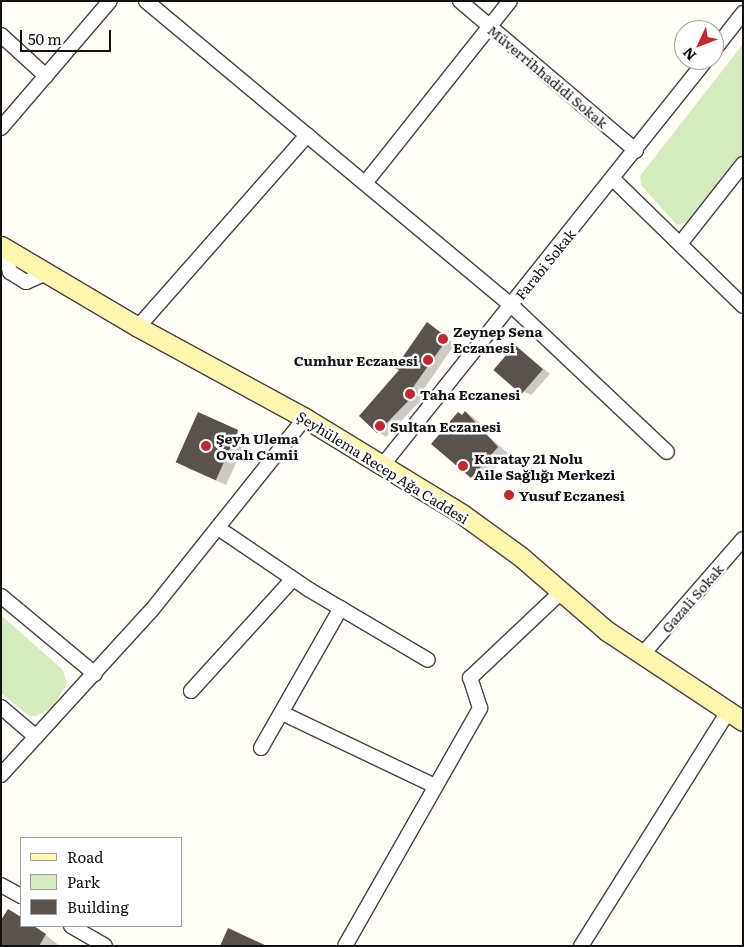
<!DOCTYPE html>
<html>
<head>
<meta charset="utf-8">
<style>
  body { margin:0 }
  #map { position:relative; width:744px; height:947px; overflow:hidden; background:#fffdf5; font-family:Literata,serif }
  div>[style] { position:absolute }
  .green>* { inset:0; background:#d5ebbd }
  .shadow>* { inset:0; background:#0003 }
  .building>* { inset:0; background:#5a524d; transform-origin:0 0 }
  .roads { filter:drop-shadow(1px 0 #444) drop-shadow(-1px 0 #444) drop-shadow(0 1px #444) drop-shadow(0 -1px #444) }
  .street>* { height:14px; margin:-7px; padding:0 7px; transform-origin:7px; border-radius:7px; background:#fff }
  .secondary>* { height:19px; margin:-9.5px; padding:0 9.5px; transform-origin:9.5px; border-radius:9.5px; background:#fff6b0 }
  .dots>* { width:14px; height:14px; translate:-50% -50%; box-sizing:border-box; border:2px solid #fff; border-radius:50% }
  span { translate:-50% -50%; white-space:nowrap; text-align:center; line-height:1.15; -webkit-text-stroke:5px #fff; paint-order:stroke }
  .street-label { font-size:14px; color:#111 }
  .poi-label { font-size:14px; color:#111; font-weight:700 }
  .left { translate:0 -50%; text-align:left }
  .right { translate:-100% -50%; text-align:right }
  .frame { position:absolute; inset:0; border:2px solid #111; pointer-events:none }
  .legend { position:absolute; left:20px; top:837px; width:162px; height:90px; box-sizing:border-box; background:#fff; border:1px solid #a0a0a0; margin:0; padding:6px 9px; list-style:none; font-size:15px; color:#111 }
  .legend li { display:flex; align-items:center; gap:10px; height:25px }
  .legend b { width:25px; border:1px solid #a0a0a0 }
  .north { position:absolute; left:674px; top:20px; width:50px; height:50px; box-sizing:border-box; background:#fff; border:1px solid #a0a0a0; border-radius:50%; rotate:227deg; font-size:14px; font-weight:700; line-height:20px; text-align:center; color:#111 }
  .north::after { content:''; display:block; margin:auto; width:18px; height:22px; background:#c4262e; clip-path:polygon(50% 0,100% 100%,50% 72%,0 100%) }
  .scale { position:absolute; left:20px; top:30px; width:91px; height:22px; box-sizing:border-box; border:2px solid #111; border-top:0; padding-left:6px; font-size:15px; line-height:18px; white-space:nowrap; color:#111; -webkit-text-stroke:4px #fff; paint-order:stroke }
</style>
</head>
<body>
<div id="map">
  <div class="green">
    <i style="clip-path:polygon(743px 44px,743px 156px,689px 221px,677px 225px,641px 185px,640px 176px)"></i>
    <i style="clip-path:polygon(1px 615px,63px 670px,67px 684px,52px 708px,36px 716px,29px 716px,1px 693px)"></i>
  </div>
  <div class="shadow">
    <i style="clip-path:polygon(427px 323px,455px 344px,419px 396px,422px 399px,386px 437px,378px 432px,400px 370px)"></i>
    <i style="clip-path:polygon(516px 346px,550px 374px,531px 395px,523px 391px)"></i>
    <i style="clip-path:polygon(466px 412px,491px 431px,487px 435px,508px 453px,482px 483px,472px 477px)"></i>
    <i style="clip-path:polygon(237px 431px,248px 437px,226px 485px,187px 468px)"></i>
    <i style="clip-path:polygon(9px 911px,21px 918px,21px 926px,34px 926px,60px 946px,1px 946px)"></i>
  </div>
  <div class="building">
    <i style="clip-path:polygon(427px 322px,448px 338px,411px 390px,415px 394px,377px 433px,359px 416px,399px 370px,395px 368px)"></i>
    <i style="left:515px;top:345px;width:37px;height:33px;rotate:41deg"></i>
    <i style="clip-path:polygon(465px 411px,498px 447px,471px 478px,431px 444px,458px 412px,462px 415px)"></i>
    <i style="left:198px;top:412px;width:44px;height:55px;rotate:24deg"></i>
    <i style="clip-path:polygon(8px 909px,21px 917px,21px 926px,34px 926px,46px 934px,39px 946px,1px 946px,1px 920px)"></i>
    <i style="clip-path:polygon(228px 928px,267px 946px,220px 946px)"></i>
  </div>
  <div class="roads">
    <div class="street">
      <i style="left:146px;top:1px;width:475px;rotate:39.8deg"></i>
      <i style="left:511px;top:305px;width:214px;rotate:43.3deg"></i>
      <i style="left:460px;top:1px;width:231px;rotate:40.4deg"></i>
      <i style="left:1px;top:35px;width:61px;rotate:42.3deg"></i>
      <i style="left:714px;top:50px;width:47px;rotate:-51.9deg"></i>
      <i style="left:1px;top:128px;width:167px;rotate:-49.4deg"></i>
      <i style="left:613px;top:179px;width:182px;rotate:44.3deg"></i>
      <i style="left:366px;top:182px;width:231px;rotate:-51.5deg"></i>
      <i style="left:680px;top:244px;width:102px;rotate:-51.8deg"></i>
      <i style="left:3px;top:246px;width:27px;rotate:75deg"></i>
      <i style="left:10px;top:272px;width:19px;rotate:32deg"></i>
      <i style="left:26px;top:282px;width:24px;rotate:-24deg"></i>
      <i style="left:138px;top:327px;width:256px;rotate:-48.6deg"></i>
      <i style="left:382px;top:466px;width:519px;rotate:-51.41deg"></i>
      <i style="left:218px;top:528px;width:109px;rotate:34.1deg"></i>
      <i style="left:308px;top:589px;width:139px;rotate:30.6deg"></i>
      <i style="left:1px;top:596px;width:122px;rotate:39.7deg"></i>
      <i style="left:641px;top:656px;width:155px;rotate:-48.9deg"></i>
      <i style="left:191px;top:691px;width:151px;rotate:-47.7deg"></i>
      <i style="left:1px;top:707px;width:46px;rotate:40.6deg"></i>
      <i style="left:284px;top:714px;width:165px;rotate:25.5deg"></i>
      <i style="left:261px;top:748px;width:161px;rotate:-60.3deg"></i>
      <i style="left:1px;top:775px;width:222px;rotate:-47.6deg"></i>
      <i style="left:151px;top:611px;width:247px;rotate:-51.4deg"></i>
      <i style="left:1px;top:885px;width:23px;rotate:29deg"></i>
      <i style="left:71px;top:926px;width:39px;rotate:30deg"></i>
      <i style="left:345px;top:946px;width:274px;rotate:-60.4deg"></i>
      <i style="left:480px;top:708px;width:32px;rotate:-108deg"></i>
      <i style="left:470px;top:678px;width:125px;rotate:-43.4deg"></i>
      <i style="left:581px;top:946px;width:276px;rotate:-57.9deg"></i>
    </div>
    <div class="secondary">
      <i style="left:1px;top:246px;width:159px;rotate:30.6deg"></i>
      <i style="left:138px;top:327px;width:190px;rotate:28.6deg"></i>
      <i style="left:305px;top:418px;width:184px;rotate:31.4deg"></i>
      <i style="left:462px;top:514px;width:72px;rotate:35.9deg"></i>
      <i style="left:520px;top:556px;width:115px;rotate:40.8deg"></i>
      <i style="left:607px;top:631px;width:163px;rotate:33.5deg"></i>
    </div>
  </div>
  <div class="dots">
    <i style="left:443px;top:339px;background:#c4262e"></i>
    <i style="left:428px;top:360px;background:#c4262e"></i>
    <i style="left:410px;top:394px;background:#c4262e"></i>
    <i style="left:380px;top:426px;background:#c4262e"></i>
    <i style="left:206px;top:446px;background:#c4262e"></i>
    <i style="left:463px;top:466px;background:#c4262e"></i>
    <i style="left:509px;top:495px;background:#c4262e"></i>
  </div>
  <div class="street-label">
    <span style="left:548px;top:76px;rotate:40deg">Müverrihhadidi Sokak</span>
    <span style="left:545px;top:264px;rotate:-51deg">Farabi Sokak</span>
    <span style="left:383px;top:467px;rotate:32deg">Şeyhülema Recep Ağa Caddesi</span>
    <span style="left:692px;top:598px;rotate:-49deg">Gazali Sokak</span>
  </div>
  <div class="poi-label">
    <span class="left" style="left:453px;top:339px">Zeynep Sena<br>Eczanesi</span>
    <span class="right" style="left:418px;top:360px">Cumhur Eczanesi</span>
    <span class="left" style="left:420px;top:394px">Taha Eczanesi</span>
    <span class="left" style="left:390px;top:426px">Sultan Eczanesi</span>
    <span class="left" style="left:216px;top:446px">Şeyh Ulema<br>Ovalı Camii</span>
    <span class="left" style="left:474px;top:466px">Karatay 21 Nolu<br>Aile Sağlığı Merkezi</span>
    <span class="left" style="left:519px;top:495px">Yusuf Eczanesi</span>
  </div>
  <div class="frame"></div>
  <ul class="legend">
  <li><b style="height:6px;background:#fff6b0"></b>Road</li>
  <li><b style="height:14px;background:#d5ebbd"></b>Park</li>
  <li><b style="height:14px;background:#5a524d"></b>Building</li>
  </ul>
  <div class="north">N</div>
  <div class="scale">50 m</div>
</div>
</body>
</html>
